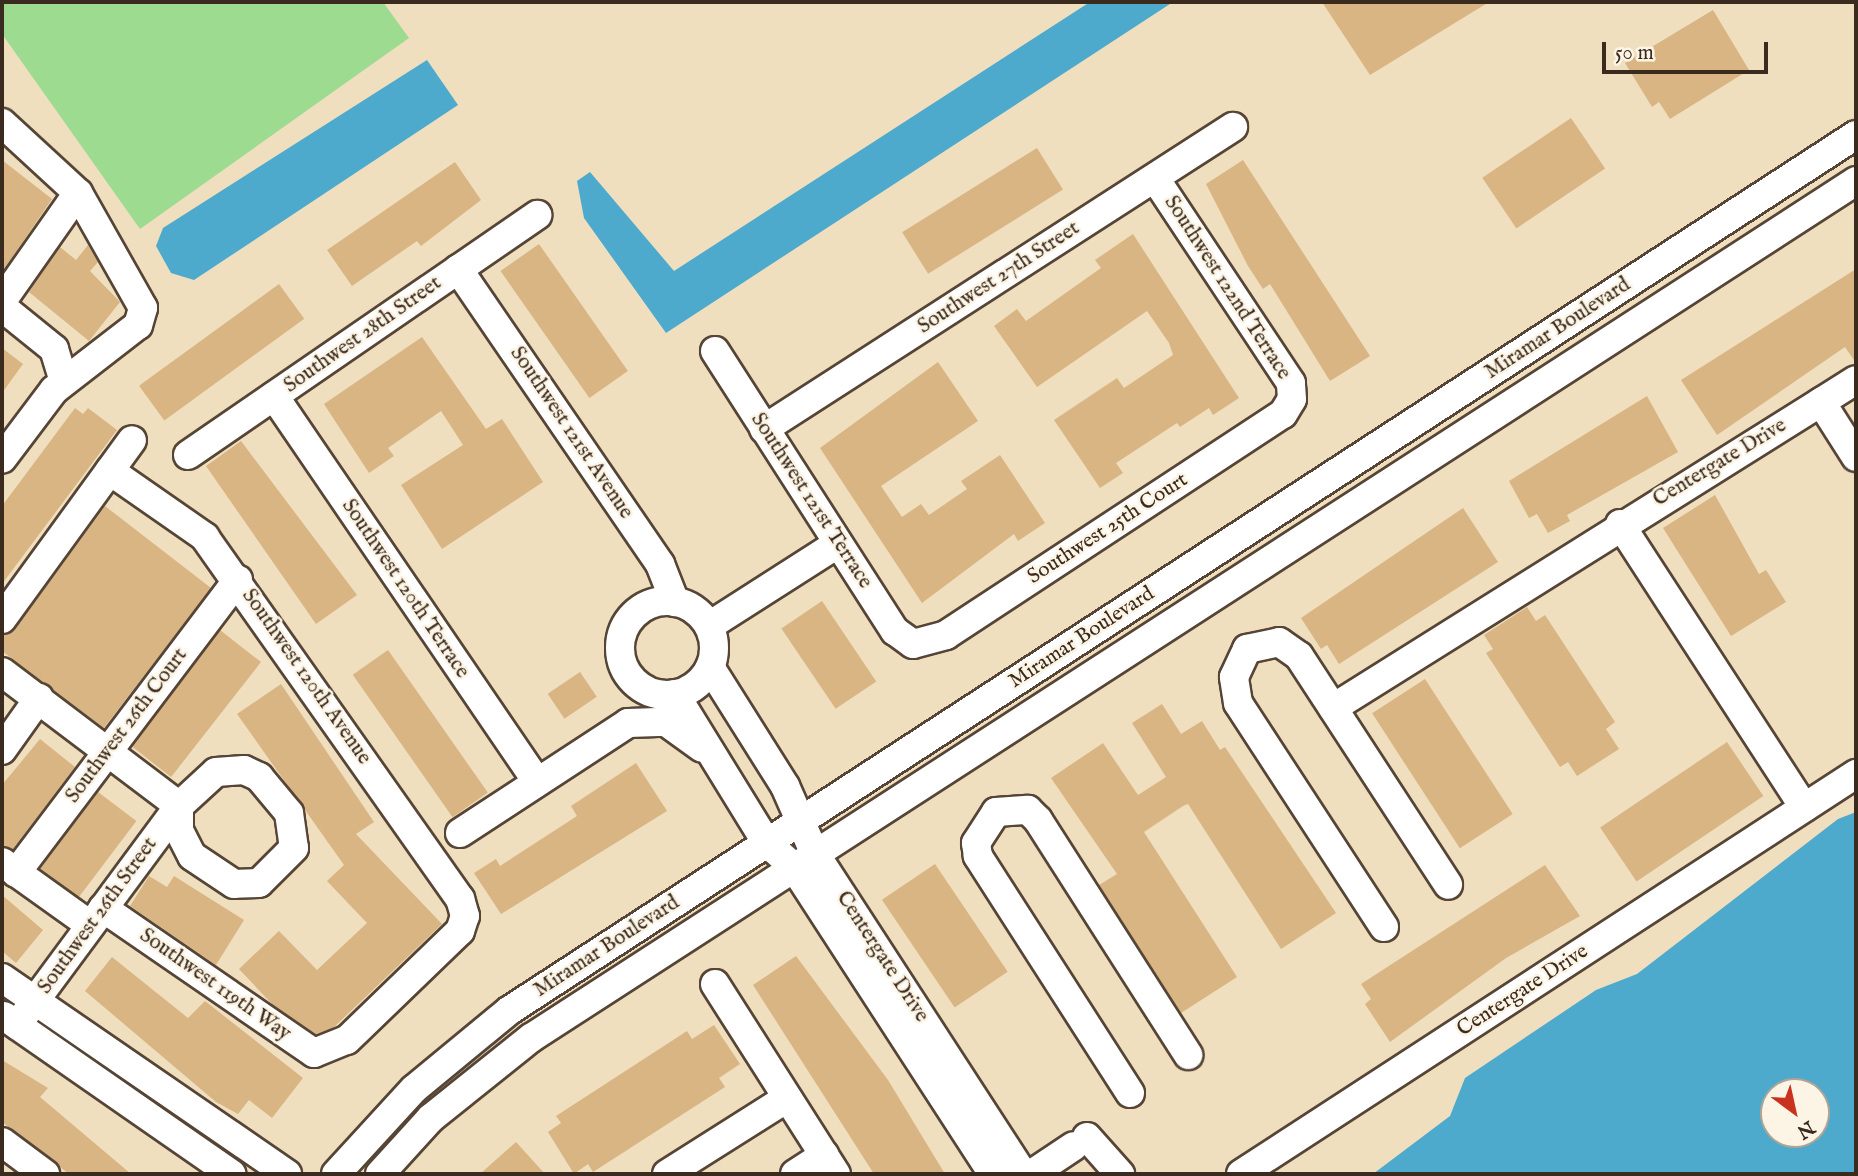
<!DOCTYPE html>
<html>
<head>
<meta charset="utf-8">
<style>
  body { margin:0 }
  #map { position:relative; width:1858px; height:1176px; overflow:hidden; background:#efdfbe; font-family:"IM FELL English",serif }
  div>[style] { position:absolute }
  .green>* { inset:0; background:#9ddb90 }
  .water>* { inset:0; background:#4daacc }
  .building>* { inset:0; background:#d9b583; transform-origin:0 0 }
  .roads { filter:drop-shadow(2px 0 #564536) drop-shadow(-2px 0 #564536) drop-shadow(0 2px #564536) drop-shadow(0 -2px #564536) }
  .minor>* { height:28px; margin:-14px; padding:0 14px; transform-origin:14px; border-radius:14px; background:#fff }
  .minor>.ring { margin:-14px; padding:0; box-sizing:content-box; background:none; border:28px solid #fff; border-radius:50% }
  span { translate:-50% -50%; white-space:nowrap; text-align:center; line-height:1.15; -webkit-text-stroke:5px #fcf5e5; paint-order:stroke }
  .street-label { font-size:21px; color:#3b2a1e }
  .frame { position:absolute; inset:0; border:4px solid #3b2a1e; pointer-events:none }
  .north { position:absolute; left:1760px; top:1078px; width:70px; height:70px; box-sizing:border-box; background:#fcf5e5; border:2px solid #afa495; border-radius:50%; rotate:147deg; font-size:19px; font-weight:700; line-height:28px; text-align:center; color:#3b2a1e }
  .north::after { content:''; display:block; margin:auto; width:24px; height:32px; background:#c8321e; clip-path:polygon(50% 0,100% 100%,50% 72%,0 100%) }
  .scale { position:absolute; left:1602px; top:42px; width:166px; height:32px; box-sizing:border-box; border:4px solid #3b2a1e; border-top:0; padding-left:9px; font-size:21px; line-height:24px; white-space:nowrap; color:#3b2a1e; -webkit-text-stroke:5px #fcf5e5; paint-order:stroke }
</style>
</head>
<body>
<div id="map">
  <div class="green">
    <i style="clip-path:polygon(2px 2px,383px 2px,409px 38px,140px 229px,2px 34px)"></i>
  </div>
  <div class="water">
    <i style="clip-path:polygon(1090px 2px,1173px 2px,666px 333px,584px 218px,577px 181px,590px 172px,674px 271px)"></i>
    <i style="clip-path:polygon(427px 60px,458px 105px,194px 280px,171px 273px,156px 246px,163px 228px)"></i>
    <i style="clip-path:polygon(evenodd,1856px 812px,1856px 1174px,1373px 1174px,1450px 1116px,1465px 1078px,1596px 990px,1637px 974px,1838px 819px,1856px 812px,1774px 1092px,1816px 1092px,1816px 1134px,1774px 1134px,1774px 1092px)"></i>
  </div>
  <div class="building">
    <i style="clip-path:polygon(1322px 2px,1489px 2px,1370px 75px)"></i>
    <i style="clip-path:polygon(1713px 10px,1749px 70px,1670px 119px,1659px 102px,1652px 107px,1625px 63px)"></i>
    <i style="left:1571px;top:118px;width:61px;height:107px;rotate:56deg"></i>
    <i style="left:1037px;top:148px;width:49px;height:159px;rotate:58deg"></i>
    <i style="clip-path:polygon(2px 160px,52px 199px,3px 271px,2px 270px)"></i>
    <i style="clip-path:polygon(1243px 160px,1370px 356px,1330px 381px,1270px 284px,1263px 289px,1248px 266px,1206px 184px)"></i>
    <i style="clip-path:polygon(455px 162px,481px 200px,421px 246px,417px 241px,352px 286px,327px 250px)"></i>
    <i style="clip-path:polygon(1133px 234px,1239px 398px,1213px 415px,1209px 408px,1180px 427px,1177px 423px,1116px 463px,1123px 473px,1100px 488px,1054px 420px,1117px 378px,1124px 388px,1173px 355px,1169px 343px,1147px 311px,1037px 387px,994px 326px,1017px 309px,1026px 321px,1101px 268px,1095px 260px)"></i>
    <i style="left:539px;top:244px;width:155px;height:47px;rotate:55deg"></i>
    <i style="clip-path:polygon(88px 245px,98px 262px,90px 271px,120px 302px,89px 341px,29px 292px,60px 247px,76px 260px)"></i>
    <i style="clip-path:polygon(1856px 269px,1856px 363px,1845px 347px,1717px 435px,1681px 380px)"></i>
    <i style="left:279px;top:284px;width:43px;height:173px;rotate:54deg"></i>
    <i style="clip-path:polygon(422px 337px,486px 429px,502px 419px,543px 482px,442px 549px,401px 485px,463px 445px,441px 411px,388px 448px,394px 456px,369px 473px,324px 404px)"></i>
    <i style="clip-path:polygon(2px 348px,23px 364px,2px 393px)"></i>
    <i style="clip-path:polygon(938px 362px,978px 421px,881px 486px,902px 517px,921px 504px,929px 515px,967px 489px,961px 481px,1000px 455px,1045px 523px,1018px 541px,1014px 534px,922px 603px,820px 448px)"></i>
    <i style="clip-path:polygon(1647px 396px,1678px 452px,1567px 515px,1570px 521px,1548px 533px,1537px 514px,1529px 518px,1509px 481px)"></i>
    <i style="clip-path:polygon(75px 408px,83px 414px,88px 408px,117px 430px,2px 584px,2px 506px)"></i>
    <i style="clip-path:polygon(241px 441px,357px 595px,316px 624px,206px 466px)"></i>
    <i style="clip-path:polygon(1715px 495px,1759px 574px,1766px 570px,1786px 602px,1731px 636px,1663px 528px)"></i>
    <i style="clip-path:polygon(105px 506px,211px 588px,104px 728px,2px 651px,2px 636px,15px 629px)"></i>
    <i style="clip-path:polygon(1463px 508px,1498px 562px,1339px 664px,1327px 645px,1321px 649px,1301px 618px)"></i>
    <i style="left:822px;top:601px;width:97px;height:49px;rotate:56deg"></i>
    <i style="clip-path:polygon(1527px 607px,1536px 621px,1545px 615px,1615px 722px,1606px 729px,1619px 749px,1577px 776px,1568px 762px,1560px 767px,1486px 653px,1493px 649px,1484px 635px)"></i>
    <i style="left:220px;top:630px;width:52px;height:146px;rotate:38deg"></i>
    <i style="left:388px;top:650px;width:174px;height:43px;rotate:55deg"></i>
    <i style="left:580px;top:672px;width:30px;height:39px;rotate:56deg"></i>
    <i style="left:1425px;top:679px;width:161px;height:63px;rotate:57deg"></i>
    <i style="clip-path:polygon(281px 684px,374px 822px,356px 834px,442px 924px,333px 1028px,316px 1034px,273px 1005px,239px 969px,279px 931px,317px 970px,367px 923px,327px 881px,344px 865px,237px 714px)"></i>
    <i style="clip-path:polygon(1162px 704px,1181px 734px,1202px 721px,1220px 750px,1225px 747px,1336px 913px,1281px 949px,1188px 804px,1183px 806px,1144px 832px,1237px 977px,1181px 1013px,1099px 885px,1117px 874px,1051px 778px,1103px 743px,1138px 795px,1166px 777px,1132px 723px)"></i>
    <i style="clip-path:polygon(40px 739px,75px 767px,13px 849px,2px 846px,2px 785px)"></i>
    <i style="left:1727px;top:742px;width:65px;height:153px;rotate:56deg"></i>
    <i style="clip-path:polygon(636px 763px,667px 811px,501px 914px,474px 873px,496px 859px,500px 866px,577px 816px,571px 806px)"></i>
    <i style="left:98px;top:792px;width:48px;height:96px;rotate:37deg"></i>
    <i style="left:935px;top:864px;width:130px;height:64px;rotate:56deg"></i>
    <i style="clip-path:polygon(1545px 865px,1580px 916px,1506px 958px,1390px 1042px,1365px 1004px,1371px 999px,1361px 984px)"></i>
    <i style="clip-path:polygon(149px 876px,167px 887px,174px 876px,244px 920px,216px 965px,130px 906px)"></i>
    <i style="clip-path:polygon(2px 895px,43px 930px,16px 963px,2px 951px)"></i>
    <i style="clip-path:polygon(796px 956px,888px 1080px,945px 1174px,874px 1174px,753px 985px)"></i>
    <i style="clip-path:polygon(112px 957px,188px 1018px,205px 1001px,303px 1078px,272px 1118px,249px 1100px,238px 1114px,216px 1102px,85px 991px)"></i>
    <i style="clip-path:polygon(714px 1025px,740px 1064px,719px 1078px,725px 1087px,593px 1172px,588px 1164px,574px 1174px,548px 1132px,561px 1123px,556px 1116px,687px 1031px,692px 1039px)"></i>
    <i style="clip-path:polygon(2px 1060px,48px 1088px,40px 1097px,131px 1174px,69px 1174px,2px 1122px)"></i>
    <i style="clip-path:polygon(516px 1142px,545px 1174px,480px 1174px)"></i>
  </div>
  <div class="roads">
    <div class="minor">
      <i style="left:2px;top:123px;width:103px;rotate:42.6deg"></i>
      <i style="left:78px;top:193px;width:132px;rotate:60.5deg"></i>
      <i style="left:143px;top:308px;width:18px;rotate:106deg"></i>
      <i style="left:138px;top:325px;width:106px;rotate:142.3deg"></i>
      <i style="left:54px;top:390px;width:86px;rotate:127deg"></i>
      <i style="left:458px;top:269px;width:358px;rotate:55.6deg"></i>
      <i style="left:660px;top:564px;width:41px;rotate:68.5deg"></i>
      <i style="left:2px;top:301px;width:132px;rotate:-54.9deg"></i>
      <i style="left:2px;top:307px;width:67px;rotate:38.9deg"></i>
      <i style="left:54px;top:349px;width:34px;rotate:73deg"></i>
      <i style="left:715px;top:351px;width:333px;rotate:57.3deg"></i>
      <i style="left:895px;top:631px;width:22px;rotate:36deg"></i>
      <i style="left:913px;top:644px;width:34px;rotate:-15deg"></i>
      <i style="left:946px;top:635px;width:403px;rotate:-33.3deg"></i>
      <i style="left:1283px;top:414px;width:17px;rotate:-59deg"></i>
      <i style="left:1292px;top:399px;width:16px;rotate:-94deg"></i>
      <i style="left:1291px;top:383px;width:246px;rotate:-123.6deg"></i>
      <i style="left:274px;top:396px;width:467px;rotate:55.7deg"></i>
      <i style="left:1821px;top:402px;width:65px;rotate:57.5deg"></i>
      <i style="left:764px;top:429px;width:558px;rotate:-32.78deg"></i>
      <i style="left:188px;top:455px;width:424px;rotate:-34.5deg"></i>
      <i style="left:1620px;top:524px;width:338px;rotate:57deg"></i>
      <i class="ring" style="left:620px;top:601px;width:66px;height:66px"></i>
      <i style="left:2px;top:619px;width:221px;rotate:-54deg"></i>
      <i style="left:709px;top:626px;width:152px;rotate:-32.6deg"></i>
      <i style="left:710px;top:667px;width:141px;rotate:57.8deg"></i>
      <i style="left:785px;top:786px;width:72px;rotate:66.3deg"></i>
      <i style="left:814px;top:852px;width:384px;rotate:57deg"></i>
      <i style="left:2px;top:672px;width:222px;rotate:37.1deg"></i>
      <i style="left:675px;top:694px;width:174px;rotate:58.4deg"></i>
      <i style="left:766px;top:842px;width:36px;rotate:42deg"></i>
      <i style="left:793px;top:866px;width:367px;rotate:57deg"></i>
      <i style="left:1333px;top:708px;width:617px;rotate:-32.09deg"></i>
      <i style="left:2px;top:750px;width:64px;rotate:-54.6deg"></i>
      <i style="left:460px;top:833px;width:201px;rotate:-33.2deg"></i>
      <i style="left:628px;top:723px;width:38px;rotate:-2deg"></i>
      <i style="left:666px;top:722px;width:44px;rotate:35.8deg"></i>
      <i style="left:2px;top:862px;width:108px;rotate:35.6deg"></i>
      <i style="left:16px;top:873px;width:368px;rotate:-52.9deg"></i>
      <i style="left:103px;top:908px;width:256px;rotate:34.5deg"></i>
      <i style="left:314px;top:1053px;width:35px;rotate:-22deg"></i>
      <i style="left:347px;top:1040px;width:157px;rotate:-44deg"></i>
      <i style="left:460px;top:931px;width:16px;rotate:-72deg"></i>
      <i style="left:465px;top:916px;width:18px;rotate:-106deg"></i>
      <i style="left:460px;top:899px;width:443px;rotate:-125.2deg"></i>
      <i style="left:205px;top:537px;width:116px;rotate:-145.2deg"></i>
      <i style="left:1384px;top:927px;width:267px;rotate:-123.1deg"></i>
      <i style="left:1238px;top:703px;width:26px;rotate:-99deg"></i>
      <i style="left:1234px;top:677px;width:31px;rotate:-65deg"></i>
      <i style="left:1247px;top:649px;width:33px;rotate:-12deg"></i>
      <i style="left:1279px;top:642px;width:24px;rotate:35deg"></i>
      <i style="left:1299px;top:656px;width:273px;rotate:56.9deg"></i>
      <i style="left:2px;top:978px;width:346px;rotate:34.5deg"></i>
      <i style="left:715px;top:984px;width:225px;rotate:57.5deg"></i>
      <i style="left:4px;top:1016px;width:277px;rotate:34.8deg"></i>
      <i style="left:17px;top:1025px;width:272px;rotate:-53.5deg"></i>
      <i style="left:179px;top:806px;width:50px;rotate:-42.6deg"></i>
      <i style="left:216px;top:772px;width:28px;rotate:-4deg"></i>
      <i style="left:244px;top:770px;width:17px;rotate:25deg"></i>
      <i style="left:259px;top:777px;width:47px;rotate:50.2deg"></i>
      <i style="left:289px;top:813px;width:35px;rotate:82deg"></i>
      <i style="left:294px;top:848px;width:49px;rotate:135deg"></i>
      <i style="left:259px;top:883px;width:25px;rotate:178deg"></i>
      <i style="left:234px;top:884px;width:50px;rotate:-146.3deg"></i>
      <i style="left:192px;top:856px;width:28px;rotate:-117deg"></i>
      <i style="left:179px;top:831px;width:25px;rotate:-90deg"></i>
      <i style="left:1130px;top:1093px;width:282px;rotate:-122.7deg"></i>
      <i style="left:978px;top:856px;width:13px;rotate:-99deg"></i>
      <i style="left:976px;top:843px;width:37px;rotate:-57deg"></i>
      <i style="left:996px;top:812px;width:32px;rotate:-4deg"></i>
      <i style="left:1028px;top:810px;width:14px;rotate:45deg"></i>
      <i style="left:1038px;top:820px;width:279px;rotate:57.4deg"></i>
      <i style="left:1087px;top:1137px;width:50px;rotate:48.3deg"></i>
      <i style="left:2px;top:1142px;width:54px;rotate:36.7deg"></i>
      <i style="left:336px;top:1174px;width:115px;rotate:-47.5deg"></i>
      <i style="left:414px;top:1089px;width:124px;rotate:-39.5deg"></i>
      <i style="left:510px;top:1010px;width:1605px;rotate:-33.03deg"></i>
      <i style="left:380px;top:1174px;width:76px;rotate:-47.7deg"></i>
      <i style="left:431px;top:1118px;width:128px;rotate:-38.7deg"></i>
      <i style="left:531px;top:1038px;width:1578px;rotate:-32.89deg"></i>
      <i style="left:667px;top:1174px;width:142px;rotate:-32.3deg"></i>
      <i style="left:795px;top:1174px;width:35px;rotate:-33deg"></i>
      <i style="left:1032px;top:1174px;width:50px;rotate:-33.7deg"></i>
      <i style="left:1241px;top:1174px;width:734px;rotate:-33.04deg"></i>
    </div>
  </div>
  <div class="street-label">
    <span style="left:999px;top:278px;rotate:-33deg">Southwest 27th Street</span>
    <span style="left:1227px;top:288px;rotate:57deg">Southwest 122nd Terrace</span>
    <span style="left:1558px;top:329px;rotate:-33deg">Miramar Boulevard</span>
    <span style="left:363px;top:335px;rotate:-35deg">Southwest 28th Street</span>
    <span style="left:571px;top:433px;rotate:56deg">Southwest 121st Avenue</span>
    <span style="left:1720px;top:463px;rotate:-31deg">Centergate Drive</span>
    <span style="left:811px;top:501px;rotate:57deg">Southwest 121st Terrace</span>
    <span style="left:1108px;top:529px;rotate:-33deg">Southwest 25th Court</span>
    <span style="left:405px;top:589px;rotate:56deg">Southwest 120th Terrace</span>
    <span style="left:1082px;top:638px;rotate:-33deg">Miramar Boulevard</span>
    <span style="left:306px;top:677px;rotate:55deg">Southwest 120th Avenue</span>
    <span style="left:127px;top:726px;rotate:-53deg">Southwest 26th Court</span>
    <span style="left:98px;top:916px;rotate:-54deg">Southwest 26th Street</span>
    <span style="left:607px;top:947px;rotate:-33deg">Miramar Boulevard</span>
    <span style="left:882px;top:957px;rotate:57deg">Centergate Drive</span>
    <span style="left:215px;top:985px;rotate:35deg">Southwest 119th Way</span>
    <span style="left:1523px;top:991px;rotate:-33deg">Centergate Drive</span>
  </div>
  <div class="frame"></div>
  <div class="north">N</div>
  <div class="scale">50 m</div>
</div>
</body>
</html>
